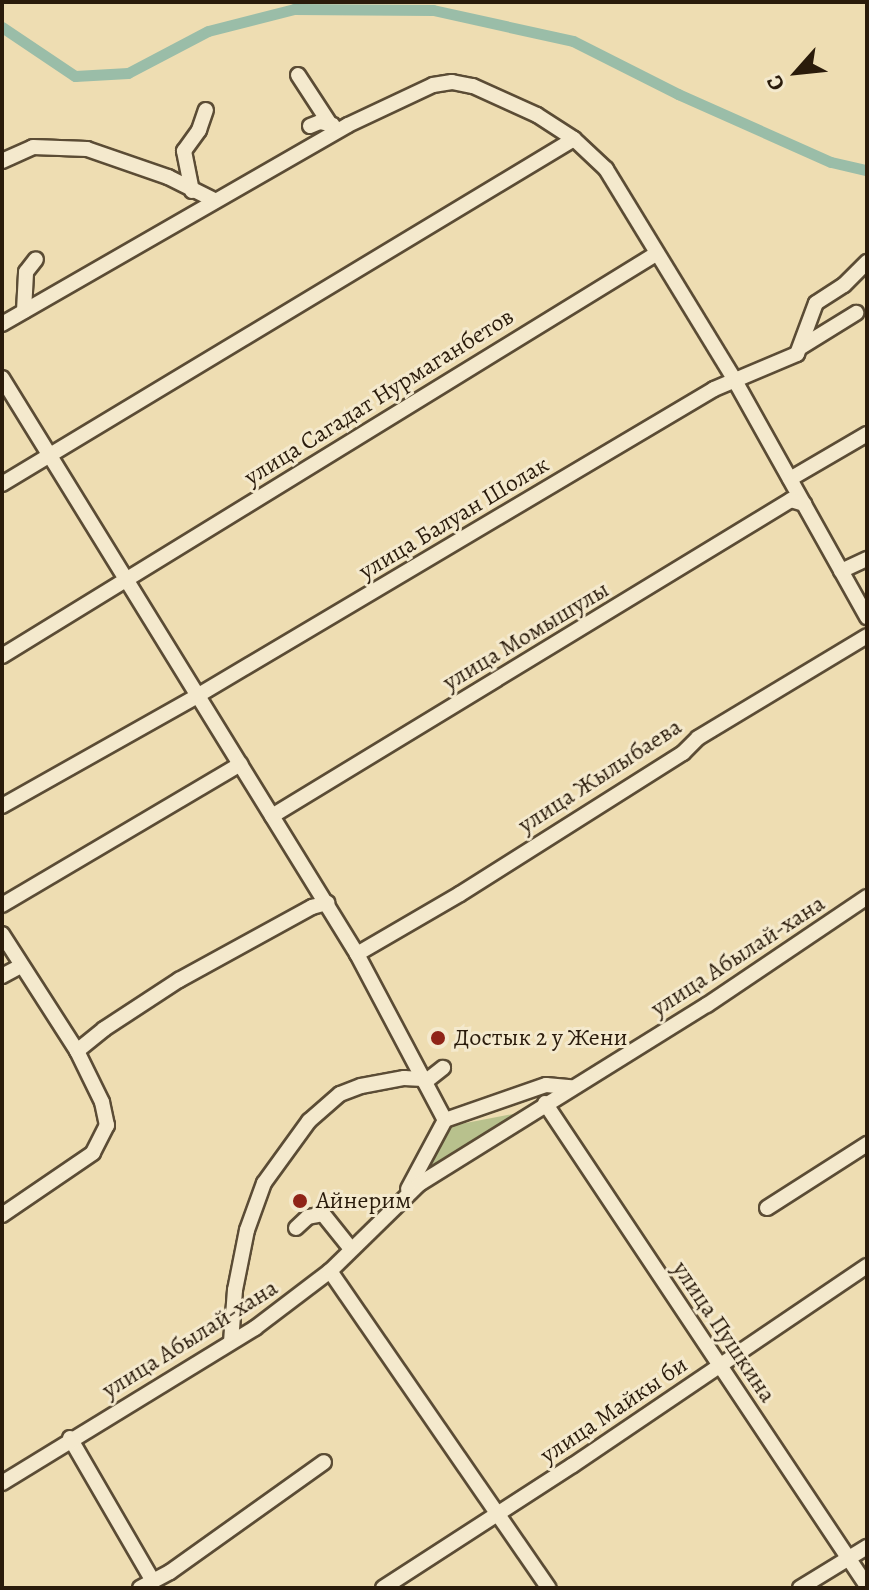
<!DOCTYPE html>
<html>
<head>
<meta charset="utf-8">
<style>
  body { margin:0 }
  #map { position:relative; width:869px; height:1590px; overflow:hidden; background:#eeddb2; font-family:Alegreya,serif }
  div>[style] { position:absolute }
  .green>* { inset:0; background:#b8c18d }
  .canal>* { height:11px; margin:-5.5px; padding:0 5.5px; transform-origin:5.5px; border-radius:5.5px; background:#9abda8 }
  .roads { filter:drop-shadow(2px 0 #5b4c35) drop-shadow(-2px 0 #5b4c35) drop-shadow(0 2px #5b4c35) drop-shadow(0 -2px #5b4c35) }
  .minor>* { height:14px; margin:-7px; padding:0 7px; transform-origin:7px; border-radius:7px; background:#f4e9cd }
  .dots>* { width:22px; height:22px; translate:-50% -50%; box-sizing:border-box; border:4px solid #f4e9cd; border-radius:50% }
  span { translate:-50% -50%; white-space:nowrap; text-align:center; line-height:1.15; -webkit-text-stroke:6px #f4e9cd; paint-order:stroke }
  .street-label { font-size:24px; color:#2a1b0b }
  .poi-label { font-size:24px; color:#2a1b0b }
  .left { translate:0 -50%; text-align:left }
  .frame { position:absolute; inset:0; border:4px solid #2a1b0b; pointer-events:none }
  .north { position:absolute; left:757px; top:32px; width:80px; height:80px; -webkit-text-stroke:6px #f4e9cd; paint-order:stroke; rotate:243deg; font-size:22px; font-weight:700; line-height:32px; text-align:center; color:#2a1b0b }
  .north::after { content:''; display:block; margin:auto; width:28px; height:36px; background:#2a1b0b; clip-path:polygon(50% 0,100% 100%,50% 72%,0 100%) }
</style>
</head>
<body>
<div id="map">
  <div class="green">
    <i style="clip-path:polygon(523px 1112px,427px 1174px,450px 1126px)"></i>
  </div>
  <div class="canal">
    <i style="left:2px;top:27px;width:88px;rotate:33.9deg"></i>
    <i style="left:75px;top:76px;width:53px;rotate:-3.2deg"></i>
    <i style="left:128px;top:73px;width:90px;rotate:-27.7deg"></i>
    <i style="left:208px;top:31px;width:89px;rotate:-14.3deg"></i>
    <i style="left:294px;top:9px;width:139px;rotate:0.4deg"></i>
    <i style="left:433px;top:10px;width:143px;rotate:12.5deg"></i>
    <i style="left:573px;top:41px;width:118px;rotate:26.8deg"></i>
    <i style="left:678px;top:94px;width:167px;rotate:24deg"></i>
    <i style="left:831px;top:162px;width:37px;rotate:13deg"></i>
  </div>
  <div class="roads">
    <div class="minor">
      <i style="left:298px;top:75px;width:59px;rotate:56.9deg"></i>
      <i style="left:310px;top:126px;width:11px;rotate:-22deg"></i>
      <i style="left:320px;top:122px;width:13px;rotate:13deg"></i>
      <i style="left:2px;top:161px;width:34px;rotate:-24deg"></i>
      <i style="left:33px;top:147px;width:54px;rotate:2.1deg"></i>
      <i style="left:87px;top:149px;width:86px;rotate:19.1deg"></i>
      <i style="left:168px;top:177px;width:51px;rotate:26.6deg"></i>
      <i style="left:192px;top:191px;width:41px;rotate:-101.3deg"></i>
      <i style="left:184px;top:151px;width:26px;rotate:-54deg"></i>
      <i style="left:199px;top:130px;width:21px;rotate:-71deg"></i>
      <i style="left:24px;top:311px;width:39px;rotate:-87deg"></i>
      <i style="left:26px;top:272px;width:16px;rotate:-52deg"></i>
      <i style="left:2px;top:324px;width:399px;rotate:-29.9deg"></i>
      <i style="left:348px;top:125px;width:94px;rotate:-25.2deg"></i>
      <i style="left:433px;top:85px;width:19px;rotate:-9deg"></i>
      <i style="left:452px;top:82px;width:21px;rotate:11deg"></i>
      <i style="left:473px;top:86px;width:70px;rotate:24.4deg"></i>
      <i style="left:537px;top:115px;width:44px;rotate:33deg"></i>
      <i style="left:574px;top:139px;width:44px;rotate:43.2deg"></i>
      <i style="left:606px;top:169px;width:246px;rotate:58.6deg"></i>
      <i style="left:734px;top:379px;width:273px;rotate:60.8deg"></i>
      <i style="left:801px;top:347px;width:65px;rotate:-31.7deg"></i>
      <i style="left:2px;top:378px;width:677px;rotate:58.35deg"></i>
      <i style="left:357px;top:954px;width:188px;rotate:62.1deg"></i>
      <i style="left:790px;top:479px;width:89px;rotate:-30.3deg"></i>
      <i style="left:2px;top:484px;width:668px;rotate:-31.1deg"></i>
      <i style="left:841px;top:571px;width:29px;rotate:-25deg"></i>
      <i style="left:2px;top:656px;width:768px;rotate:-31.58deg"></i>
      <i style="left:2px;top:806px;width:224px;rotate:-29.4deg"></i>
      <i style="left:197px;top:696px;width:601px;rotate:-30.7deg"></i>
      <i style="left:714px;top:389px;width:90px;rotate:-22.9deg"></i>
      <i style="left:797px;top:354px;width:54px;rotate:-69.6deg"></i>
      <i style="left:816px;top:303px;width:33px;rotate:-33deg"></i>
      <i style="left:844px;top:285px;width:33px;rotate:-45deg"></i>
      <i style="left:272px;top:816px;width:608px;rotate:-31.34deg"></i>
      <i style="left:791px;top:500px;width:14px;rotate:17deg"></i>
      <i style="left:2px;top:905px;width:277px;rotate:-30.6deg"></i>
      <i style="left:2px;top:934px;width:139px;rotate:57.3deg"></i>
      <i style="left:77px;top:1051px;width:57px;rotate:63.9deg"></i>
      <i style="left:102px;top:1102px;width:24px;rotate:78deg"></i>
      <i style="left:107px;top:1125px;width:31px;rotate:117deg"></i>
      <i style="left:93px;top:1153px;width:110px;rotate:145.7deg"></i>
      <i style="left:357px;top:954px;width:119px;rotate:-30.2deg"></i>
      <i style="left:460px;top:894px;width:264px;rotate:-32.3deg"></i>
      <i style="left:683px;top:753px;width:21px;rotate:-45deg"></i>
      <i style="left:698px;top:738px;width:197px;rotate:-31.1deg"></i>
      <i style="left:2px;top:976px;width:21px;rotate:-28deg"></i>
      <i style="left:77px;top:1051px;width:35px;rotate:-39deg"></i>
      <i style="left:104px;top:1029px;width:90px;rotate:-33.2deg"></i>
      <i style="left:179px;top:980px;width:152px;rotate:-28.8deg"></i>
      <i style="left:312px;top:907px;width:16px;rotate:-15deg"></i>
      <i style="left:425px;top:1082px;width:23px;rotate:-38deg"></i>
      <i style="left:545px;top:1103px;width:580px;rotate:56.31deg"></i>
      <i style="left:408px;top:1189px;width:78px;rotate:-61.8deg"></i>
      <i style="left:445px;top:1120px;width:107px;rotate:-19.1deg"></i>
      <i style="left:546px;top:1085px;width:25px;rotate:5deg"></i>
      <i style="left:767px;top:1208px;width:119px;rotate:-32.6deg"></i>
      <i style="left:296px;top:1228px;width:16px;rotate:-43deg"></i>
      <i style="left:308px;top:1217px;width:15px;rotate:-11deg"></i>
      <i style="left:323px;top:1214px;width:45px;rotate:51.3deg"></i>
      <i style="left:330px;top:1271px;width:385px;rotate:55.4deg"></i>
      <i style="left:231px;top:1342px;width:52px;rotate:-85.6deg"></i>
      <i style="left:235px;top:1290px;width:61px;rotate:-78.7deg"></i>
      <i style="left:247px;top:1230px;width:50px;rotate:-70.1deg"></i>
      <i style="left:264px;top:1183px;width:77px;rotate:-54deg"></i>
      <i style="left:309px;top:1121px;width:41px;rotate:-41.1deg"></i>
      <i style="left:340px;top:1094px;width:22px;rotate:-21deg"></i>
      <i style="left:361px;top:1086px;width:44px;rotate:-10.5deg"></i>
      <i style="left:404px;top:1078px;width:19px;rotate:3deg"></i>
      <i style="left:70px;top:1438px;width:165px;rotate:59.9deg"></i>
      <i style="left:2px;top:1483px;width:297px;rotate:-31.5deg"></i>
      <i style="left:255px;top:1328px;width:94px;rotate:-37.2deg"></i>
      <i style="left:330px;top:1271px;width:124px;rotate:-44.3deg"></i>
      <i style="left:419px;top:1184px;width:339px;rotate:-31.9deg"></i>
      <i style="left:707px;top:1005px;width:193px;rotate:-34deg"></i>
      <i style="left:140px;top:1588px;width:34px;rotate:-28deg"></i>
      <i style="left:170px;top:1572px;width:189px;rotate:-35.5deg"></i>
      <i style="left:383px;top:1588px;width:226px;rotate:-32.9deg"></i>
      <i style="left:573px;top:1465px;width:355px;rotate:-34.1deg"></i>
      <i style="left:800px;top:1588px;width:79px;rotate:-31.5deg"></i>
    </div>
  </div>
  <div class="dots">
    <i style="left:438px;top:1038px;background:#8f2418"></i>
    <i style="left:300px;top:1201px;background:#8f2418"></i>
  </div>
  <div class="street-label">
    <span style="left:379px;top:397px;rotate:-32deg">улица Сагадат Нурмаганбетов</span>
    <span style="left:454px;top:518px;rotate:-31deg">улица Балуан Шолак</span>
    <span style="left:526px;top:636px;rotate:-31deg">улица Момышулы</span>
    <span style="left:600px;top:776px;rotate:-33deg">улица Жылыбаева</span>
    <span style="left:738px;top:956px;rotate:-33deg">улица Абылай-хана</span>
    <span style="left:724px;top:1332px;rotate:56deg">улица Пушкина</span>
    <span style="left:190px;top:1339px;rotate:-32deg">улица Абылай-хана</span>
    <span style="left:614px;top:1410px;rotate:-34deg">улица Майкы би</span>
  </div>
  <div class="poi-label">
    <span class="left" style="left:454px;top:1038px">Достык 2 у Жени</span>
    <span class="left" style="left:316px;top:1201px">Айнерим</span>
  </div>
  <div class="frame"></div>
  <div class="north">С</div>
</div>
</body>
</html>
